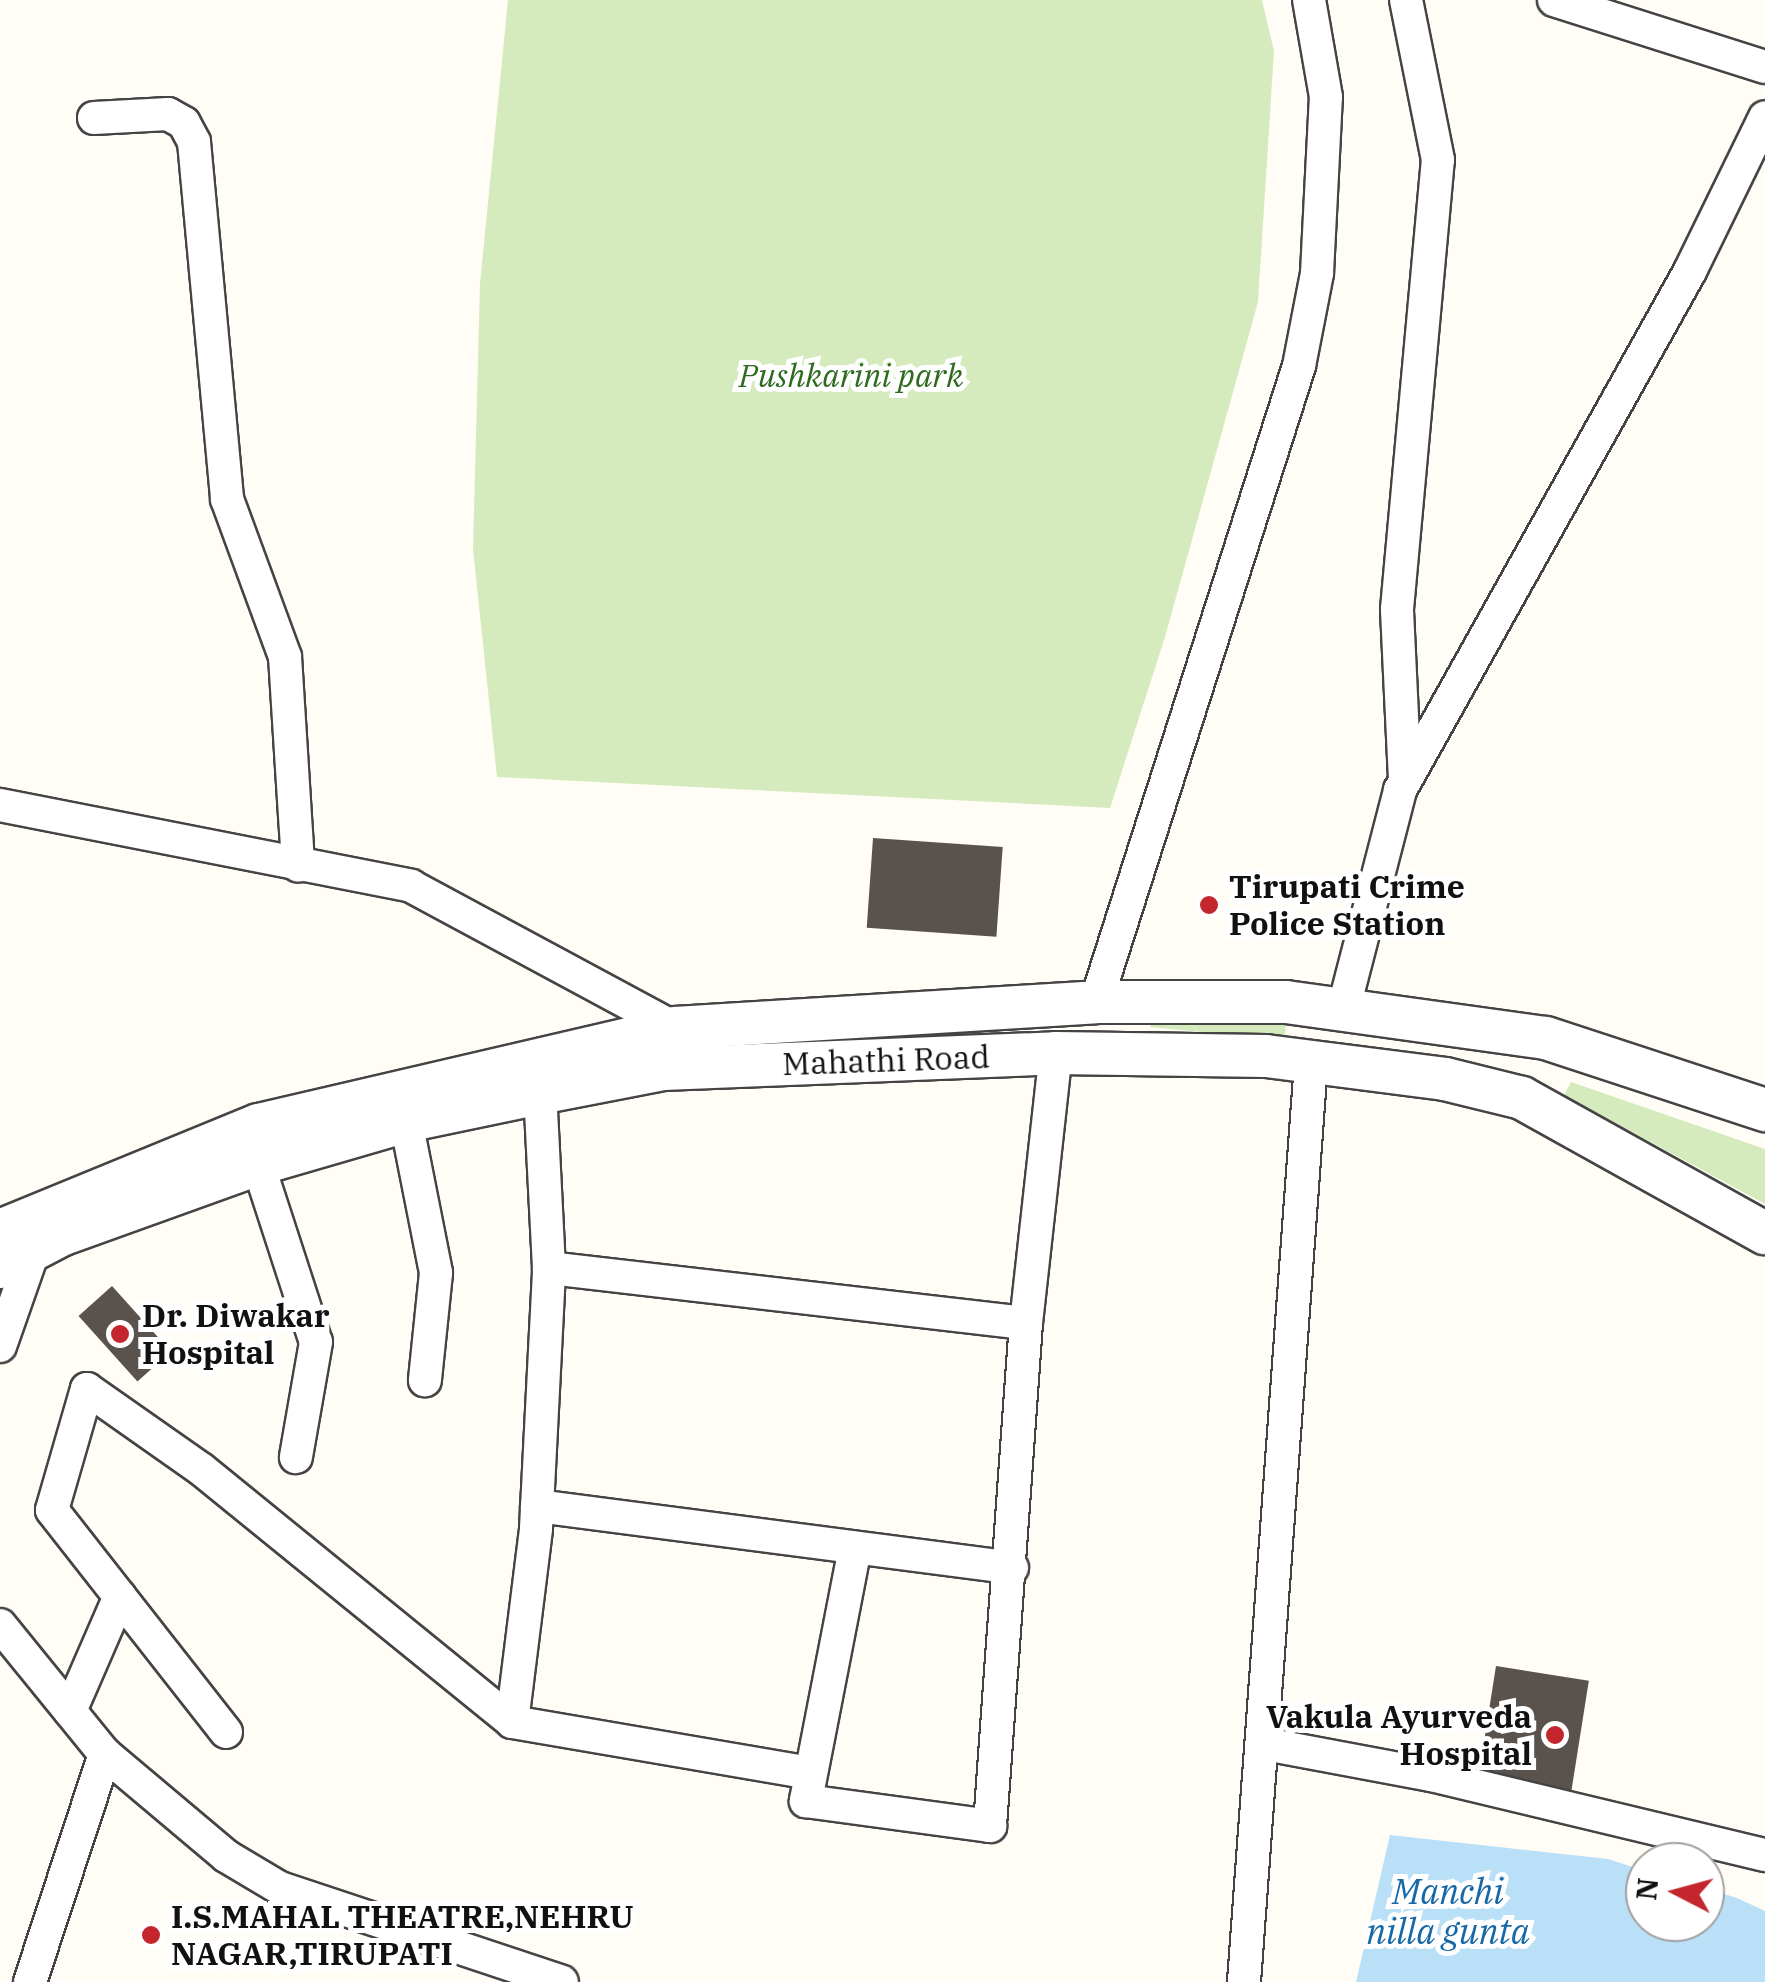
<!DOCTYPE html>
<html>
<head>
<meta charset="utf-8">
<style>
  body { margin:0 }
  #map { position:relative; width:1765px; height:1982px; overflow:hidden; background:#fffdf5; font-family:"IBM Plex Serif",serif }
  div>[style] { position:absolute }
  .green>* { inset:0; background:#d5ebbd }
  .water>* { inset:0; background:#b9e0f7 }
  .building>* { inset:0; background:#5a524d; transform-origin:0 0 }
  .roads { filter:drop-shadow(2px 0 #444) drop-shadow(-2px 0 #444) drop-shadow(0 2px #444) drop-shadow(0 -2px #444) }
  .minor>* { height:32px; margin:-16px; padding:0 16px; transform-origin:16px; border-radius:16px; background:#fff }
  .tertiary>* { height:42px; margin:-21px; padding:0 21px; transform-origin:21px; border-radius:21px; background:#fff }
  .dots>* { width:28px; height:28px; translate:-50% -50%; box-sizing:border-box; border:5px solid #fff; border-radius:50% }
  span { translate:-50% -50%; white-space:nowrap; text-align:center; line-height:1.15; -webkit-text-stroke:10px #fff; paint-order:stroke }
  .park-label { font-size:32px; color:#2f6b1f; font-style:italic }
  .poi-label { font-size:32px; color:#111; font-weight:700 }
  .left { translate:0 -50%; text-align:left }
  .right { translate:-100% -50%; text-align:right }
  .street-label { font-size:32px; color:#111 }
  .water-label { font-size:35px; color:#1768a6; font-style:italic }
  .north { position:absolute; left:1625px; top:1842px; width:100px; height:100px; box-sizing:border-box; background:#fff; border:2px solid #a0a0a0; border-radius:50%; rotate:276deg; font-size:28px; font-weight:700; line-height:40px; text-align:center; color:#111 }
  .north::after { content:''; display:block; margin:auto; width:35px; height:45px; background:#c4262e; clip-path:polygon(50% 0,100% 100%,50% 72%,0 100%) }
</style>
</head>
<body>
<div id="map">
  <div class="green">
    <i style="clip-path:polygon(508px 0,1262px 0,1274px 51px,1258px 302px,1165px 637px,1110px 808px,497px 777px,473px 549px,480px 284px)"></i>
    <i style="clip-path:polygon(1286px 1019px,1285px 1040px,1150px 1027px,1152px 1024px)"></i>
    <i style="clip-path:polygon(1571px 1082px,1765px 1149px,1765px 1204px,1564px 1095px)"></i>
  </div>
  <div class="water">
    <i style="clip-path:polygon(1390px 1835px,1608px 1859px,1645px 1871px,1645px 1922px,1705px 1922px,1705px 1888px,1737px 1898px,1765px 1911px,1765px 1982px,1356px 1982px)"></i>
  </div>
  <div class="building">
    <i style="left:873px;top:838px;width:130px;height:90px;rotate:4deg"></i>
    <i style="left:112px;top:1286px;width:88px;height:45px;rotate:48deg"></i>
    <i style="left:1496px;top:1666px;width:94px;height:116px;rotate:9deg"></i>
  </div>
  <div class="roads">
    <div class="minor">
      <i style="left:1554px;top:0;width:221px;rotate:17.6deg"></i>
      <i style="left:94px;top:118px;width:74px;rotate:-3.1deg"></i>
      <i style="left:168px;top:114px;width:18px;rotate:29deg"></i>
      <i style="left:184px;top:123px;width:21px;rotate:62deg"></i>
      <i style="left:194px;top:142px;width:359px;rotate:84.7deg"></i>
      <i style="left:227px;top:499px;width:168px;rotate:69.8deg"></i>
      <i style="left:285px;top:657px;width:209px;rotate:86.4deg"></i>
      <i style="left:1405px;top:780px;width:171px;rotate:-92.7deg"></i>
      <i style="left:1397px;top:609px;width:451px;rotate:-84.8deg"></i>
      <i style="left:1438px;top:160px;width:163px;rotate:-101.3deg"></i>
      <i style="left:0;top:805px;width:419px;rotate:11.1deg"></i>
      <i style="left:411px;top:886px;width:300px;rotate:28.3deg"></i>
      <i style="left:675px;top:1028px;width:11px;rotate:105deg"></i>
      <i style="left:1096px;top:1002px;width:668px;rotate:-72.3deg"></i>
      <i style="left:1299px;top:366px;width:95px;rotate:-79deg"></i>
      <i style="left:1317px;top:273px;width:176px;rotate:-87.1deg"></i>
      <i style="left:1326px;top:97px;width:98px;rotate:-99.9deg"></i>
      <i style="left:1344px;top:1007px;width:224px;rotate:-75.5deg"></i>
      <i style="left:1400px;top:790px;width:595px;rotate:-60.8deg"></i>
      <i style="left:1690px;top:271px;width:171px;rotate:-64deg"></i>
      <i style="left:406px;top:1121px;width:155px;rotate:78.8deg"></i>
      <i style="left:436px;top:1273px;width:108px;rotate:95.9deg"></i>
      <i style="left:258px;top:1164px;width:187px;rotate:72deg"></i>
      <i style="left:316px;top:1342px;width:117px;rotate:99.9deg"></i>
      <i style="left:549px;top:1268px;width:480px;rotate:6.6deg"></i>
      <i style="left:0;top:1346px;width:103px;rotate:-70.7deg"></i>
      <i style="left:537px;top:1506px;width:479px;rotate:7.4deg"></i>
      <i style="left:855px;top:1548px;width:258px;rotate:101deg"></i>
      <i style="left:806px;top:1801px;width:186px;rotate:7.7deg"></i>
      <i style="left:990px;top:1826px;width:504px;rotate:-85.91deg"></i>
      <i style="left:1026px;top:1323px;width:272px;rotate:-83.7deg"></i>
      <i style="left:0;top:1625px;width:166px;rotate:50.9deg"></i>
      <i style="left:105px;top:1754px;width:158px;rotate:40.1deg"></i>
      <i style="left:226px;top:1856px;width:63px;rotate:30.7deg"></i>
      <i style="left:280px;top:1888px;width:297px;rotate:18.4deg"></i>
      <i style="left:70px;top:1711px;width:125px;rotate:-66.5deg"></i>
      <i style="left:512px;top:1722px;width:303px;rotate:9.7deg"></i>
      <i style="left:226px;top:1732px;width:282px;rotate:-128.1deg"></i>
      <i style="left:52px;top:1510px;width:126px;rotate:-73.9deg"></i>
      <i style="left:87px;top:1389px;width:139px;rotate:35.1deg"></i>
      <i style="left:201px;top:1469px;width:401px;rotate:39.1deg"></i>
      <i style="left:512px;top:1722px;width:195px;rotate:-82.9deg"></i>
      <i style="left:536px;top:1528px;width:260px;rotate:-87.1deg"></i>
      <i style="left:549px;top:1268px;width:175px;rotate:-92.9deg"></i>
      <i style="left:1265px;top:1744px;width:169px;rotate:10.6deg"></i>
      <i style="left:1431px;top:1775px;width:343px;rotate:13.5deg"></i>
      <i style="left:30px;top:1982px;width:240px;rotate:-71.8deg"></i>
      <i style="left:1244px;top:1982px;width:921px;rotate:-85.83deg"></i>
    </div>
    <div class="tertiary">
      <i style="left:0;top:1231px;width:280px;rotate:-22.3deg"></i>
      <i style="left:259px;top:1125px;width:427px;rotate:-13.1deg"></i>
      <i style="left:675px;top:1028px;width:422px;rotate:-3.5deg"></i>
      <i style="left:1096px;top:1002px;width:190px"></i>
      <i style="left:1286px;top:1002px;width:262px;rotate:7.9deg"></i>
      <i style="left:1546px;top:1038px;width:231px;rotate:18.2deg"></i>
      <i style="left:0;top:1267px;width:69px;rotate:-27.7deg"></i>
      <i style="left:61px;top:1235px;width:209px;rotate:-19.8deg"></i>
      <i style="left:258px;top:1164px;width:154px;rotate:-16.2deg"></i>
      <i style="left:406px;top:1121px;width:137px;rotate:-11.8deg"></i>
      <i style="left:540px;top:1093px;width:125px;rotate:-11deg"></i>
      <i style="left:663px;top:1069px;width:393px;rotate:-2.3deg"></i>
      <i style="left:1056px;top:1053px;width:210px;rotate:0.8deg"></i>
      <i style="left:1266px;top:1056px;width:180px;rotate:7.3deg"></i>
      <i style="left:1445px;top:1079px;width:79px;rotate:13.9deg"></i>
      <i style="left:1522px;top:1098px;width:278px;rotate:29.1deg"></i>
    </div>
  </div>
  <div class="dots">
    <i style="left:1209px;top:905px;background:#c4262e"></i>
    <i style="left:120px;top:1334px;background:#c4262e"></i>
    <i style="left:1555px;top:1735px;background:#c4262e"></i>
    <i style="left:151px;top:1935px;background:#c4262e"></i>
  </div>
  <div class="park-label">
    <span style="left:851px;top:375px">Pushkarini park</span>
  </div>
  <div class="poi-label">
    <span class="left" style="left:1229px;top:905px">Tirupati Crime<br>Police Station</span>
    <span class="left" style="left:142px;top:1334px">Dr. Diwakar<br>Hospital</span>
    <span class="right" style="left:1532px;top:1735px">Vakula Ayurveda<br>Hospital</span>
    <span class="left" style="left:171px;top:1935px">I.S.MAHAL THEATRE,NEHRU<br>NAGAR,TIRUPATI</span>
  </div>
  <div class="street-label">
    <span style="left:886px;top:1060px;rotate:-2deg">Mahathi Road</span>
  </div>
  <div class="water-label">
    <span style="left:1448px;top:1911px">Manchi<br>nilla gunta</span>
  </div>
  <div class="north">N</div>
</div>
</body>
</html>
